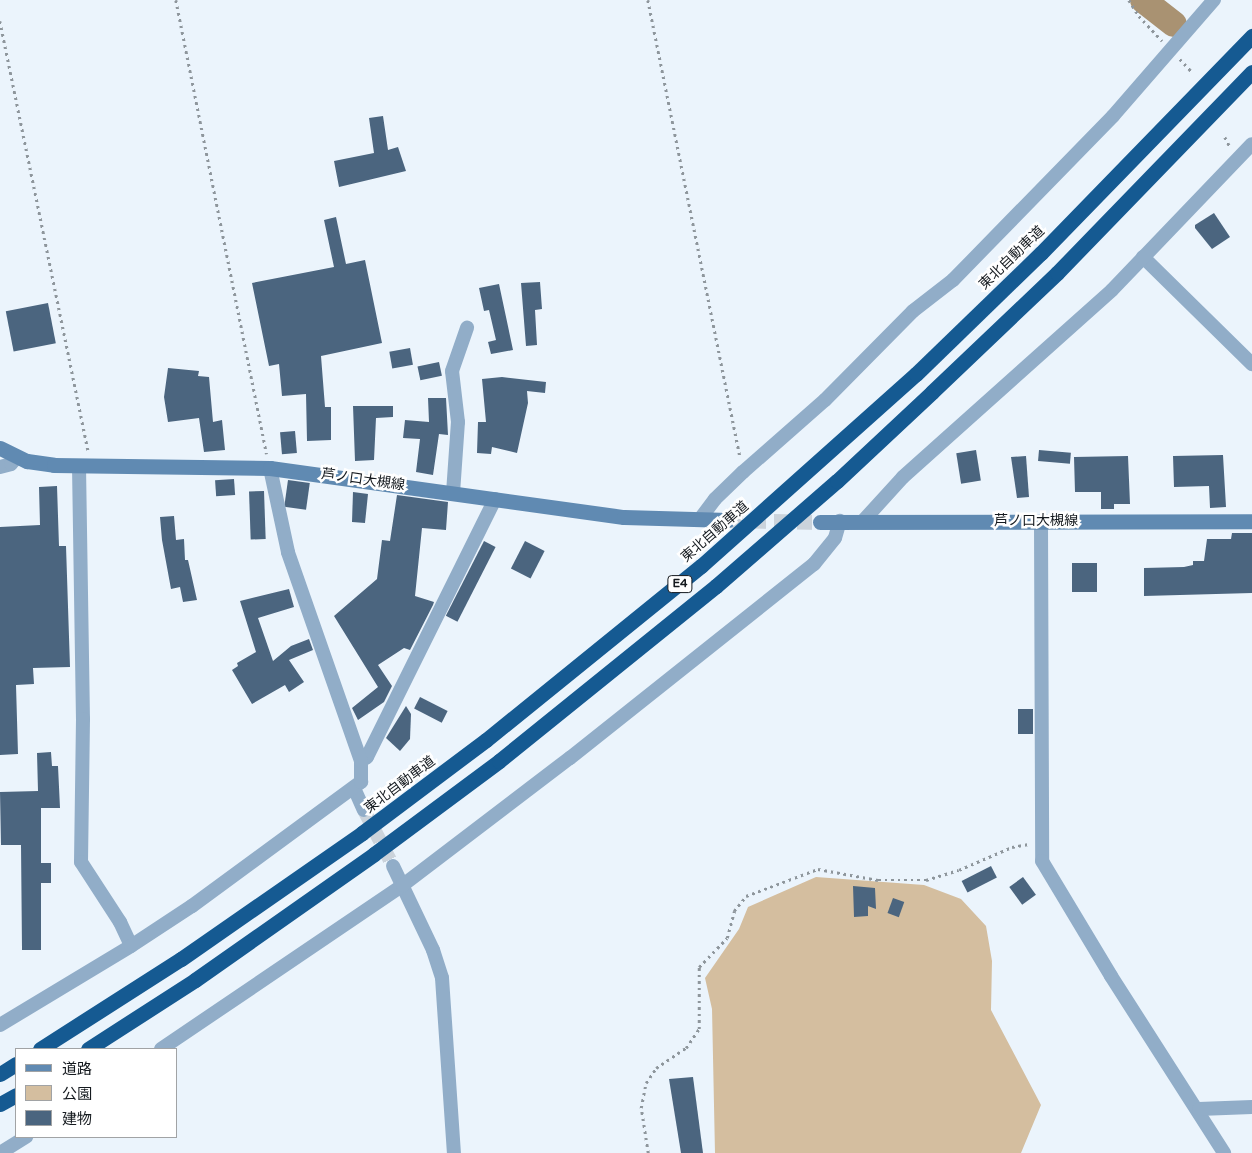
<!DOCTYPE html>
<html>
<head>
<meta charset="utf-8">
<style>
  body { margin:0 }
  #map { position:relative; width:1252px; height:1153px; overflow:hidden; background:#ebf4fc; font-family:"Varela Round","Noto Sans JP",sans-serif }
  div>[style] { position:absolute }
  .green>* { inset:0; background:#d4be9f }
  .river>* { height:26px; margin:-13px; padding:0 13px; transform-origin:13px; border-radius:13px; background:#a99272 }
  .building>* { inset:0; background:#4b657f; transform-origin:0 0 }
  .street-tunnel>* { height:14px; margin-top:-7px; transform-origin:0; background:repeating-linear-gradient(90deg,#cbd3db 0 14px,transparent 0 21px) }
  .secondary-tunnel>* { height:15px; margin-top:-7.5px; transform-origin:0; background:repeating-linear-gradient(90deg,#cbd3db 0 15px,transparent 0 23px) }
  .path>* { height:2.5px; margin-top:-1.25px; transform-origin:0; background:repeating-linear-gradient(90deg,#8e969c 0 2.5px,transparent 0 6.5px) }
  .street>* { height:14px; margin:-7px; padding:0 7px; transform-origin:7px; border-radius:7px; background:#91adc8 }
  .secondary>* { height:15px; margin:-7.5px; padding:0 7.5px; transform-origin:7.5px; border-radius:7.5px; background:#608ab2 }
  .highway>* { height:15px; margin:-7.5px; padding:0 7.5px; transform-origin:7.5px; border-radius:7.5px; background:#155a92 }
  span { translate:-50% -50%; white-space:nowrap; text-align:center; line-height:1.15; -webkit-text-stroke:5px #fff; paint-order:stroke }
  .shield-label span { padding:1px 4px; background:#fff; border:1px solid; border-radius:4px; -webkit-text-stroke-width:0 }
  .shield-label { font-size:12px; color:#151a1f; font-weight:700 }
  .street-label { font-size:14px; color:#151a1f }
  .legend { position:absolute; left:15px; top:1048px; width:162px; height:90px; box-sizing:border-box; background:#fff; border:1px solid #a1a3a5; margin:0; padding:6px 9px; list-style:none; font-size:15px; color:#151a1f }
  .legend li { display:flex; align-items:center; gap:10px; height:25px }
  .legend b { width:25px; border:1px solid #a1a3a5 }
</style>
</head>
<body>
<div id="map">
  <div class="green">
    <i style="clip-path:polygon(816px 877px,924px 885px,961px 899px,986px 926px,992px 961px,991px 1010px,1041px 1105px,1021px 1153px,715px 1153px,712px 1009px,705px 978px,739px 929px,748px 907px)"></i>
  </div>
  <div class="river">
    <i style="left:1143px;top:0;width:39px;rotate:38deg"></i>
  </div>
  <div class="building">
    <i style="clip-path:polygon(383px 116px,388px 150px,398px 147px,406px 171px,339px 187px,334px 161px,374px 153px,369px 118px)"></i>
    <i style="clip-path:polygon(1214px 213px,1230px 237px,1212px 249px,1195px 228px,1195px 225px)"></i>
    <i style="clip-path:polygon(336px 217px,346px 264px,365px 260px,382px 343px,321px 356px,325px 407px,331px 407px,331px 440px,307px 441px,306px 394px,282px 396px,279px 364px,269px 366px,252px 283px,334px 267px,324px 220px)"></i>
    <i style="clip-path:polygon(540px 282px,542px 309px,535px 310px,537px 345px,526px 346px,521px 283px)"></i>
    <i style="clip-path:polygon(499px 284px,513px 350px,491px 354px,488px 342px,496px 340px,489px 310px,484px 311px,479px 288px)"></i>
    <i style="left:48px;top:303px;width:41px;height:43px;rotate:79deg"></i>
    <i style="left:410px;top:348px;width:17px;height:21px;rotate:80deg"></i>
    <i style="left:439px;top:362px;width:14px;height:22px;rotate:78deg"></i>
    <i style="clip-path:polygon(168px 368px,199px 371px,198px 376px,209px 377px,213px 422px,222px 420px,225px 450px,204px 452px,199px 418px,168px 422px,164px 397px)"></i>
    <i style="clip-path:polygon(502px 377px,546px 382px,545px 393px,527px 391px,528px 403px,517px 453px,492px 447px,491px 454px,477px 453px,478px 422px,486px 422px,482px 379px)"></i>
    <i style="clip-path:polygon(428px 398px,446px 398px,448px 435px,439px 434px,433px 475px,416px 472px,420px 439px,403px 438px,405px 420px,429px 422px)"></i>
    <i style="clip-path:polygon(353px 406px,393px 406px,393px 417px,376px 418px,374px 460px,355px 461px)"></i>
    <i style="left:295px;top:431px;width:22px;height:15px;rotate:85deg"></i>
    <i style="left:976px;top:450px;width:31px;height:20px;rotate:81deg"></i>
    <i style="left:1039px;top:450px;width:32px;height:11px;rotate:5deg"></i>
    <i style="clip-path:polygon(1223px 455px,1226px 507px,1210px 508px,1209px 486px,1174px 487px,1173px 456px)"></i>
    <i style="clip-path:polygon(1026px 456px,1029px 497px,1017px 498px,1011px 457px)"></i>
    <i style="clip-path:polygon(1128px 456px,1130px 504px,1114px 504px,1114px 509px,1101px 509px,1101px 492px,1075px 492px,1074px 457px)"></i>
    <i style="left:234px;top:479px;width:16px;height:19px;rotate:86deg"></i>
    <i style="left:288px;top:480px;width:22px;height:27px;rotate:8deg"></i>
    <i style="clip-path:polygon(57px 486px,59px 546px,66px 546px,70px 667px,33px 668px,34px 684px,16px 685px,18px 754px,0 755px,0 527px,40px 525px,39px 487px)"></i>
    <i style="left:264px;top:491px;width:48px;height:15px;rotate:88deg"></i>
    <i style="clip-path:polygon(353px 492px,368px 494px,365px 523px,352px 522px)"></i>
    <i style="clip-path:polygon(397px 495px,448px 502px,446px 530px,422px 528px,415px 596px,434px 602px,433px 605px,410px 650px,404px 648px,378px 665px,392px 686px,384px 702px,358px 720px,352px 708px,378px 687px,334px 616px,377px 579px,382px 540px,390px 541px)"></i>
    <i style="clip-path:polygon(174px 516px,176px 540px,184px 539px,185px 560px,188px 560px,197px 600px,183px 602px,180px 587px,171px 589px,162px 540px,160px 517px)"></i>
    <i style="clip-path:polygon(1232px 533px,1252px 533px,1252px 593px,1144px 596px,1144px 568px,1184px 567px,1193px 565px,1193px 561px,1204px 561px,1207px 539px,1231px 539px)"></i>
    <i style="left:484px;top:541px;width:13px;height:84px;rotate:27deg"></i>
    <i style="left:525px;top:541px;width:22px;height:31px;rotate:27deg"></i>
    <i style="left:1072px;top:563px;width:25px;height:29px"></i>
    <i style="clip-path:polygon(289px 589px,294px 607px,258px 618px,273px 661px,291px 646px,309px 639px,313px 650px,289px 660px,304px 682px,289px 692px,285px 685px,252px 704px,232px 670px,238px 666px,237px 663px,256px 652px,240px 601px)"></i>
    <i style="left:420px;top:697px;width:31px;height:13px;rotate:27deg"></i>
    <i style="clip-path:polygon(406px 706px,411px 714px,410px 739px,400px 751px,386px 738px)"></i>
    <i style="left:1018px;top:709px;width:15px;height:25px"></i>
    <i style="clip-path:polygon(51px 752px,52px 766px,58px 766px,60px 808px,41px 808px,41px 863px,51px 863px,51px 883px,41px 883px,41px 950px,22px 950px,21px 845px,1px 845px,0 792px,38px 791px,37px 753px)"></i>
    <i style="left:991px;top:866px;width:13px;height:33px;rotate:63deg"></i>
    <i style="left:1023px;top:877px;width:22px;height:17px;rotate:54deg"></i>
    <i style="clip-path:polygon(853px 886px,875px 888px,876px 909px,868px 906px,868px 916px,854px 917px)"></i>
    <i style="left:893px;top:898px;width:12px;height:16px;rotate:20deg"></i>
    <i style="clip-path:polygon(693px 1077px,703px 1153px,681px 1153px,669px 1079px)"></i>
  </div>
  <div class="street-tunnel">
    <i style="left:364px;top:810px;width:63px;rotate:62.6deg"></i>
  </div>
  <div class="secondary-tunnel">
    <i style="left:728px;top:520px;width:92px;rotate:1.2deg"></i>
  </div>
  <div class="path">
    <i style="left:176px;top:0;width:463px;rotate:78.7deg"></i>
    <i style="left:648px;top:0;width:466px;rotate:78.6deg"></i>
    <i style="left:1129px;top:0;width:19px;rotate:58deg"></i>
    <i style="left:1139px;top:16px;width:34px;rotate:47deg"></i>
    <i style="left:0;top:21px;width:438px;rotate:78.4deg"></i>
    <i style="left:1180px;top:59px;width:16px;rotate:47deg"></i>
    <i style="left:1225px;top:137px;width:11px;rotate:63deg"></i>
    <i style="left:648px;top:1153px;width:46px;rotate:-98.8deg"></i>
    <i style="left:641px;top:1108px;width:25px;rotate:-79deg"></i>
    <i style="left:646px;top:1083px;width:18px;rotate:-56deg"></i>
    <i style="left:656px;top:1068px;width:36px;rotate:-34deg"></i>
    <i style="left:686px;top:1048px;width:23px;rotate:-56deg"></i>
    <i style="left:699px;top:1029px;width:62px;rotate:-90deg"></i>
    <i style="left:699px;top:967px;width:40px;rotate:-46deg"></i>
    <i style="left:727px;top:938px;width:28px;rotate:-75deg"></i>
    <i style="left:734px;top:911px;width:19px;rotate:-51deg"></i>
    <i style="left:746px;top:896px;width:77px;rotate:-20.6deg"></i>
    <i style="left:818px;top:869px;width:61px;rotate:10.4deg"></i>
    <i style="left:878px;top:880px;width:48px"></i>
    <i style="left:926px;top:880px;width:34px;rotate:-17deg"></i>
    <i style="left:959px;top:870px;width:58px;rotate:-23.5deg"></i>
    <i style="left:1012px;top:847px;width:17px;rotate:-10deg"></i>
  </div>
  <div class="street">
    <i style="left:1143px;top:257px;width:153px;rotate:44.5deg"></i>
    <i style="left:79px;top:466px;width:253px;rotate:89.1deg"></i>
    <i style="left:83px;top:719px;width:143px;rotate:90.8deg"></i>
    <i style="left:81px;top:862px;width:72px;rotate:57deg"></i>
    <i style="left:120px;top:922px;width:26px;rotate:65deg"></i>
    <i style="left:0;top:467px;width:11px;rotate:-15deg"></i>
    <i style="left:11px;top:464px;width:9px;rotate:-49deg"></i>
    <i style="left:453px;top:493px;width:71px;rotate:-86deg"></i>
    <i style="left:458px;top:422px;width:51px;rotate:-96.7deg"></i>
    <i style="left:452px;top:371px;width:46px;rotate:-70.8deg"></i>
    <i style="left:700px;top:519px;width:25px;rotate:-53deg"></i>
    <i style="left:715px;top:499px;width:39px;rotate:-44deg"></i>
    <i style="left:743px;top:472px;width:109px;rotate:-41.3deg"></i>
    <i style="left:825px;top:400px;width:125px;rotate:-45.3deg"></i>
    <i style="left:913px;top:311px;width:51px;rotate:-37.8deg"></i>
    <i style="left:953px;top:280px;width:229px;rotate:-45.7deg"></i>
    <i style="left:1113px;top:116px;width:154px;rotate:-49deg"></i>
    <i style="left:863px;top:521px;width:59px;rotate:-47.7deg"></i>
    <i style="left:903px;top:477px;width:280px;rotate:-41.8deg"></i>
    <i style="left:1112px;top:290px;width:202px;rotate:-46.2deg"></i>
    <i style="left:1041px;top:521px;width:340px;rotate:89.8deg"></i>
    <i style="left:1042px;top:861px;width:134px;rotate:59deg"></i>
    <i style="left:1111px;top:976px;width:210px;rotate:57.4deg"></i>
    <i style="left:361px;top:761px;width:7px;rotate:-34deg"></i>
    <i style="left:367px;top:757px;width:288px;rotate:-63.6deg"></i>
    <i style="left:354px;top:788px;width:24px;rotate:66deg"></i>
    <i style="left:393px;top:866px;width:93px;rotate:64.5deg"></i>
    <i style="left:433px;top:950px;width:29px;rotate:72deg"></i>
    <i style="left:442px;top:978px;width:175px;rotate:86.1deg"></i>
    <i style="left:0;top:1025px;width:153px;rotate:-31.1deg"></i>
    <i style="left:131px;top:946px;width:73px;rotate:-33.3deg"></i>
    <i style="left:192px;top:906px;width:210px;rotate:-36.3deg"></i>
    <i style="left:361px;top:782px;width:21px;rotate:-90deg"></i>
    <i style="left:361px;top:761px;width:221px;rotate:-109.3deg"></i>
    <i style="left:288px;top:552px;width:86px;rotate:-102.1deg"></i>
    <i style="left:161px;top:1049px;width:292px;rotate:-34.1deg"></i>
    <i style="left:403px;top:885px;width:210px;rotate:-37.3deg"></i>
    <i style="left:570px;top:758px;width:312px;rotate:-38.5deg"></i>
    <i style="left:814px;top:564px;width:33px;rotate:-51deg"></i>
    <i style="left:835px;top:538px;width:18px;rotate:-74deg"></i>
    <i style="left:1199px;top:1109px;width:53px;rotate:-2.2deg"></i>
    <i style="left:0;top:1153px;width:31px;rotate:-32deg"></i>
  </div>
  <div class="secondary">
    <i style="left:0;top:448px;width:30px;rotate:26deg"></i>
    <i style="left:27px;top:461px;width:27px;rotate:8deg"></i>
    <i style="left:54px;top:465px;width:216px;rotate:0.8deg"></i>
    <i style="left:270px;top:468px;width:357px;rotate:7.9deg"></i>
    <i style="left:624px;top:517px;width:104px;rotate:1.7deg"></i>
    <i style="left:820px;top:522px;width:432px;rotate:-0.1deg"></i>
  </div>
  <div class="highway">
    <i style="left:40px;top:1049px;width:167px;rotate:-32.6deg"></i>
    <i style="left:181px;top:959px;width:221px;rotate:-34.8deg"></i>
    <i style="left:362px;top:833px;width:155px;rotate:-36.9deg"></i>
    <i style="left:486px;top:740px;width:277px;rotate:-39deg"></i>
    <i style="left:701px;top:566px;width:288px;rotate:-41.8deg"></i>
    <i style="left:916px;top:374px;width:174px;rotate:-44.1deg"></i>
    <i style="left:1041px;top:253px;width:303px;rotate:-45.8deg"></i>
    <i style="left:88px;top:1049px;width:127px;rotate:-32.8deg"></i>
    <i style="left:195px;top:980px;width:219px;rotate:-35.1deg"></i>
    <i style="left:374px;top:854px;width:156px;rotate:-36.6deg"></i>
    <i style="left:499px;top:761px;width:279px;rotate:-38.9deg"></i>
    <i style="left:716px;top:586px;width:160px;rotate:-41deg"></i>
    <i style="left:837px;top:481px;width:130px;rotate:-43.1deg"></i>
    <i style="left:932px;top:392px;width:173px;rotate:-43.6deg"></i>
    <i style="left:1057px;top:273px;width:280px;rotate:-45.9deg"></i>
    <i style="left:0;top:1074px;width:19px;rotate:-32deg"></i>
    <i style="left:0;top:1104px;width:18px;rotate:-29deg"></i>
  </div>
  <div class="shield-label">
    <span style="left:680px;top:584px">E4</span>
  </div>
  <div class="street-label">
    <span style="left:1012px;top:258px;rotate:-44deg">東北自動車道</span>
    <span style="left:363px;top:480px;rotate:8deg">芦ノ口大槻線</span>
    <span style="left:1036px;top:521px">芦ノ口大槻線</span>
    <span style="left:715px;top:532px;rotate:-41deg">東北自動車道</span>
    <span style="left:400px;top:785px;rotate:-37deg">東北自動車道</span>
  </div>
  <ul class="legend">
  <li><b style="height:6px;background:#608ab2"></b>道路</li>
  <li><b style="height:14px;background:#d4be9f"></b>公園</li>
  <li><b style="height:14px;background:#4b657f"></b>建物</li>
  </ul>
</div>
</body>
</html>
